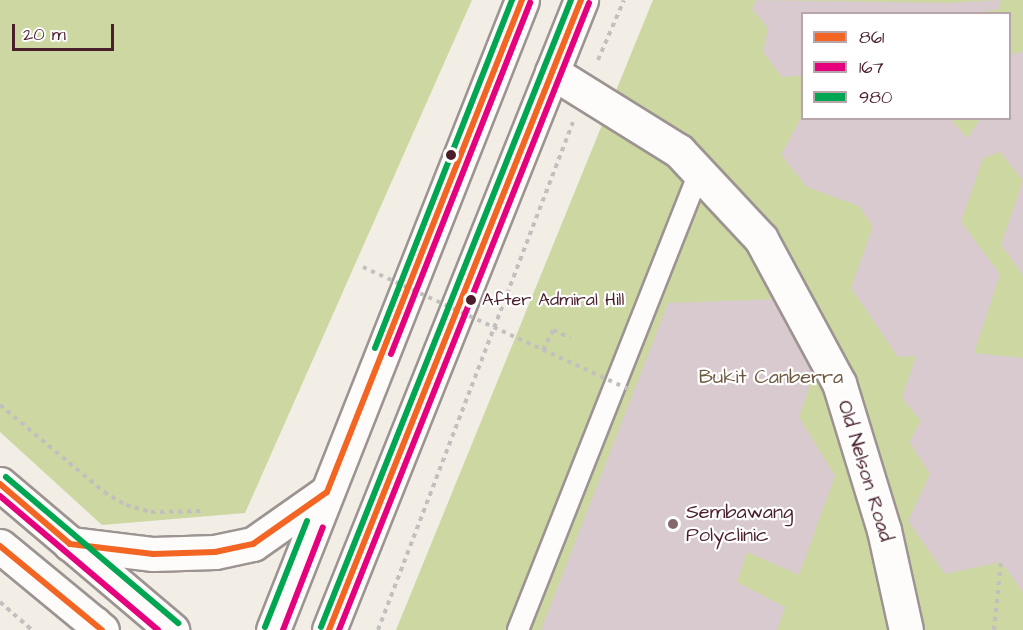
<!DOCTYPE html>
<html>
<head>
<meta charset="utf-8">
<style>
  body { margin:0 }
  #map { position:relative; width:1023px; height:630px; overflow:hidden; background:#f2eee6; font-family:"Architects Daughter",sans-serif }
  div>[style] { position:absolute }
  .green>* { inset:0; background:#cdd7a1 }
  .building>* { inset:0; background:#d8cace }
  .path>* { height:4px; margin-top:-2px; transform-origin:0; background:repeating-linear-gradient(90deg,#c4bfbf 0 4.5px,transparent 0 9px) }
  .roads { filter:drop-shadow(2px 0 #9d9492) drop-shadow(-2px 0 #9d9492) drop-shadow(0 2px #9d9492) drop-shadow(0 -2px #9d9492) }
  .lane>* { height:20px; margin:-10px; padding:0 10px; transform-origin:10px; border-radius:10px; background:#fdfcfb }
  .street>* { height:33px; margin:-16.5px; padding:0 16.5px; transform-origin:16.5px; border-radius:16.5px; background:#fdfcfb }
  .secondary>* { height:33px; margin:-16.5px; padding:0 16.5px; transform-origin:16.5px; border-radius:16.5px; background:#fdfcfb }
  .path-bridge>* { height:4px; margin-top:-2px; transform-origin:0; background:repeating-linear-gradient(90deg,#c4bfbf 0 4.5px,transparent 0 9px) }
  .bus-1>* { height:6px; margin:-3px; padding:0 3px; transform-origin:3px; border-radius:3px; background:#f26522 }
  .bus-2>* { height:6px; margin:-3px; padding:0 3px; transform-origin:3px; border-radius:3px; background:#e5007d }
  .bus-3>* { height:6px; margin:-3px; padding:0 3px; transform-origin:3px; border-radius:3px; background:#00a651 }
  .dots>* { width:16px; height:16px; translate:-50% -50%; box-sizing:border-box; border:3px solid #fff; border-radius:50% }
  span { translate:-50% -50%; white-space:nowrap; text-align:center; line-height:1.15; -webkit-text-stroke:4.5px #fff; paint-order:stroke }
  .bus-label { font-size:18px; color:#4a1f2b }
  .left { translate:0 -50%; text-align:left }
  .park-label { font-size:20px; color:#6d5940 }
  .street-label { font-size:20px; color:#4a1f2b }
  .poi-label { font-size:20px; color:#4a1f2b }
  .legend { position:absolute; left:801px; top:12px; width:210px; height:108px; box-sizing:border-box; background:#fff; border:2px solid #b7a5aa; margin:0; padding:8px 10px; list-style:none; font-size:18px; color:#4a1f2b }
  .legend li { display:flex; align-items:center; gap:12px; height:30px }
  .legend b { width:30px; border:2px solid #b7a5aa }
  .scale { position:absolute; left:12px; top:24px; width:102px; height:27px; box-sizing:border-box; border:3px solid #4a1f2b; border-top:0; padding-left:8px; font-size:18px; line-height:21px; white-space:nowrap; color:#4a1f2b; -webkit-text-stroke:4px #fff; paint-order:stroke }
</style>
</head>
<body>
<div id="map">
  <div class="green">
    <i style="clip-path:polygon(0 0,472px 0,245px 513px,102px 525px,0 432px)"></i>
    <i style="clip-path:polygon(evenodd,653px 0,1023px 0,1023px 630px,396px 630px,653px 0,802px 14px,1010px 14px,1010px 118px,802px 118px,802px 14px)"></i>
  </div>
  <div class="building">
    <i style="clip-path:polygon(756px 0,946px 3px,1001px 0,999px 9px,968px 14px,802px 14px,802px 76px,782px 77px,763px 52px,768px 28px,752px 9px)"></i>
    <i style="clip-path:polygon(1023px 52px,1023px 275px,1001px 245px,1023px 180px,1000px 152px,983px 158px,961px 222px,1000px 274px,974px 353px,1023px 358px,1023px 592px,1001px 562px,945px 574px,908px 521px,930px 474px,909px 442px,921px 421px,902px 398px,916px 356px,898px 357px,851px 288px,873px 226px,859px 206px,807px 187px,781px 155px,801px 118px,950px 118px,967px 138px,981px 118px,1010px 118px,1010px 54px)"></i>
    <i style="clip-path:polygon(781px 299px,816px 367px,799px 417px,835px 476px,799px 575px,747px 552px,737px 582px,785px 607px,777px 630px,541px 630px,668px 303px)"></i>
  </div>
  <div class="path">
    <i style="left:598px;top:60px;width:65px;rotate:-66.6deg"></i>
    <i style="left:543px;top:350px;width:22px;rotate:-63deg"></i>
    <i style="left:553px;top:330px;width:19px;rotate:25deg"></i>
    <i style="left:0;top:405px;width:136px;rotate:39.9deg"></i>
    <i style="left:104px;top:492px;width:26px;rotate:31deg"></i>
    <i style="left:126px;top:505px;width:26px;rotate:16deg"></i>
    <i style="left:151px;top:512px;width:53px;rotate:-1.1deg"></i>
    <i style="left:0;top:602px;width:43px;rotate:41.2deg"></i>
    <i style="left:378px;top:630px;width:544px;rotate:-69deg"></i>
    <i style="left:994px;top:630px;width:68px;rotate:-84.1deg"></i>
  </div>
  <div class="roads">
    <div class="lane">
      <i style="left:518px;top:630px;width:492px;rotate:-68.4deg"></i>
    </div>
    <div class="street">
      <i style="left:552px;top:72px;width:150px;rotate:31.9deg"></i>
      <i style="left:679px;top:151px;width:120px;rotate:47deg"></i>
      <i style="left:761px;top:239px;width:164px;rotate:61.6deg"></i>
      <i style="left:839px;top:383px;width:154px;rotate:73deg"></i>
      <i style="left:884px;top:530px;width:102px;rotate:77.6deg"></i>
      <i style="left:0;top:484px;width:226px;rotate:40.3deg"></i>
      <i style="left:0;top:546px;width:132px;rotate:39.5deg"></i>
    </div>
    <div class="secondary">
      <i style="left:70px;top:544px;width:84px;rotate:6.9deg"></i>
      <i style="left:153px;top:554px;width:62px;rotate:-1.8deg"></i>
      <i style="left:215px;top:552px;width:39px;rotate:-12deg"></i>
      <i style="left:253px;top:544px;width:90px;rotate:-35.1deg"></i>
      <i style="left:94px;top:623px;width:8px;rotate:67deg"></i>
      <i style="left:273px;top:630px;width:677px;rotate:-68.43deg"></i>
      <i style="left:329px;top:630px;width:679px;rotate:-68.2deg"></i>
    </div>
  </div>
  <div class="path-bridge">
    <i style="left:363px;top:267px;width:297px;rotate:24.7deg"></i>
  </div>
  <div class="bus-1">
    <i style="left:0;top:484px;width:92px;rotate:40.6deg"></i>
    <i style="left:70px;top:544px;width:84px;rotate:6.9deg"></i>
    <i style="left:153px;top:554px;width:62px;rotate:-1.8deg"></i>
    <i style="left:215px;top:552px;width:39px;rotate:-12deg"></i>
    <i style="left:253px;top:544px;width:90px;rotate:-35.1deg"></i>
    <i style="left:327px;top:492px;width:529px;rotate:-68.38deg"></i>
    <i style="left:0;top:546px;width:132px;rotate:39.5deg"></i>
    <i style="left:329px;top:630px;width:679px;rotate:-68.2deg"></i>
  </div>
  <div class="bus-2">
    <i style="left:391px;top:354px;width:378px;rotate:-68.4deg"></i>
    <i style="left:0;top:496px;width:207px;rotate:40.3deg"></i>
    <i style="left:283px;top:630px;width:110px;rotate:-68.8deg"></i>
    <i style="left:339px;top:630px;width:675px;rotate:-68.26deg"></i>
  </div>
  <div class="bus-3">
    <i style="left:375px;top:348px;width:374px;rotate:-68.5deg"></i>
    <i style="left:6px;top:477px;width:226px;rotate:40.3deg"></i>
    <i style="left:265px;top:627px;width:114px;rotate:-68.4deg"></i>
    <i style="left:321px;top:627px;width:675px;rotate:-68.26deg"></i>
  </div>
  <div class="dots">
    <i style="left:451px;top:155px;background:#4a1f2b"></i>
    <i style="left:471px;top:300px;background:#4a1f2b"></i>
    <i style="left:673px;top:524px;background:#85676c"></i>
  </div>
  <div class="bus-label">
    <span class="left" style="left:482px;top:300px">After Admiral Hill</span>
  </div>
  <div class="park-label">
    <span style="left:771px;top:377px">Bukit Canberra</span>
  </div>
  <div class="street-label">
    <span style="left:865px;top:471px;rotate:73deg">Old Nelson Road</span>
  </div>
  <div class="poi-label">
    <span class="left" style="left:686px;top:524px">Sembawang<br>Polyclinic</span>
  </div>
  <ul class="legend">
  <li><b style="height:8px;background:#f26522"></b>861</li>
  <li><b style="height:8px;background:#e5007d"></b>167</li>
  <li><b style="height:8px;background:#00a651"></b>980</li>
  </ul>
  <div class="scale">20 m</div>
</div>
</body>
</html>
